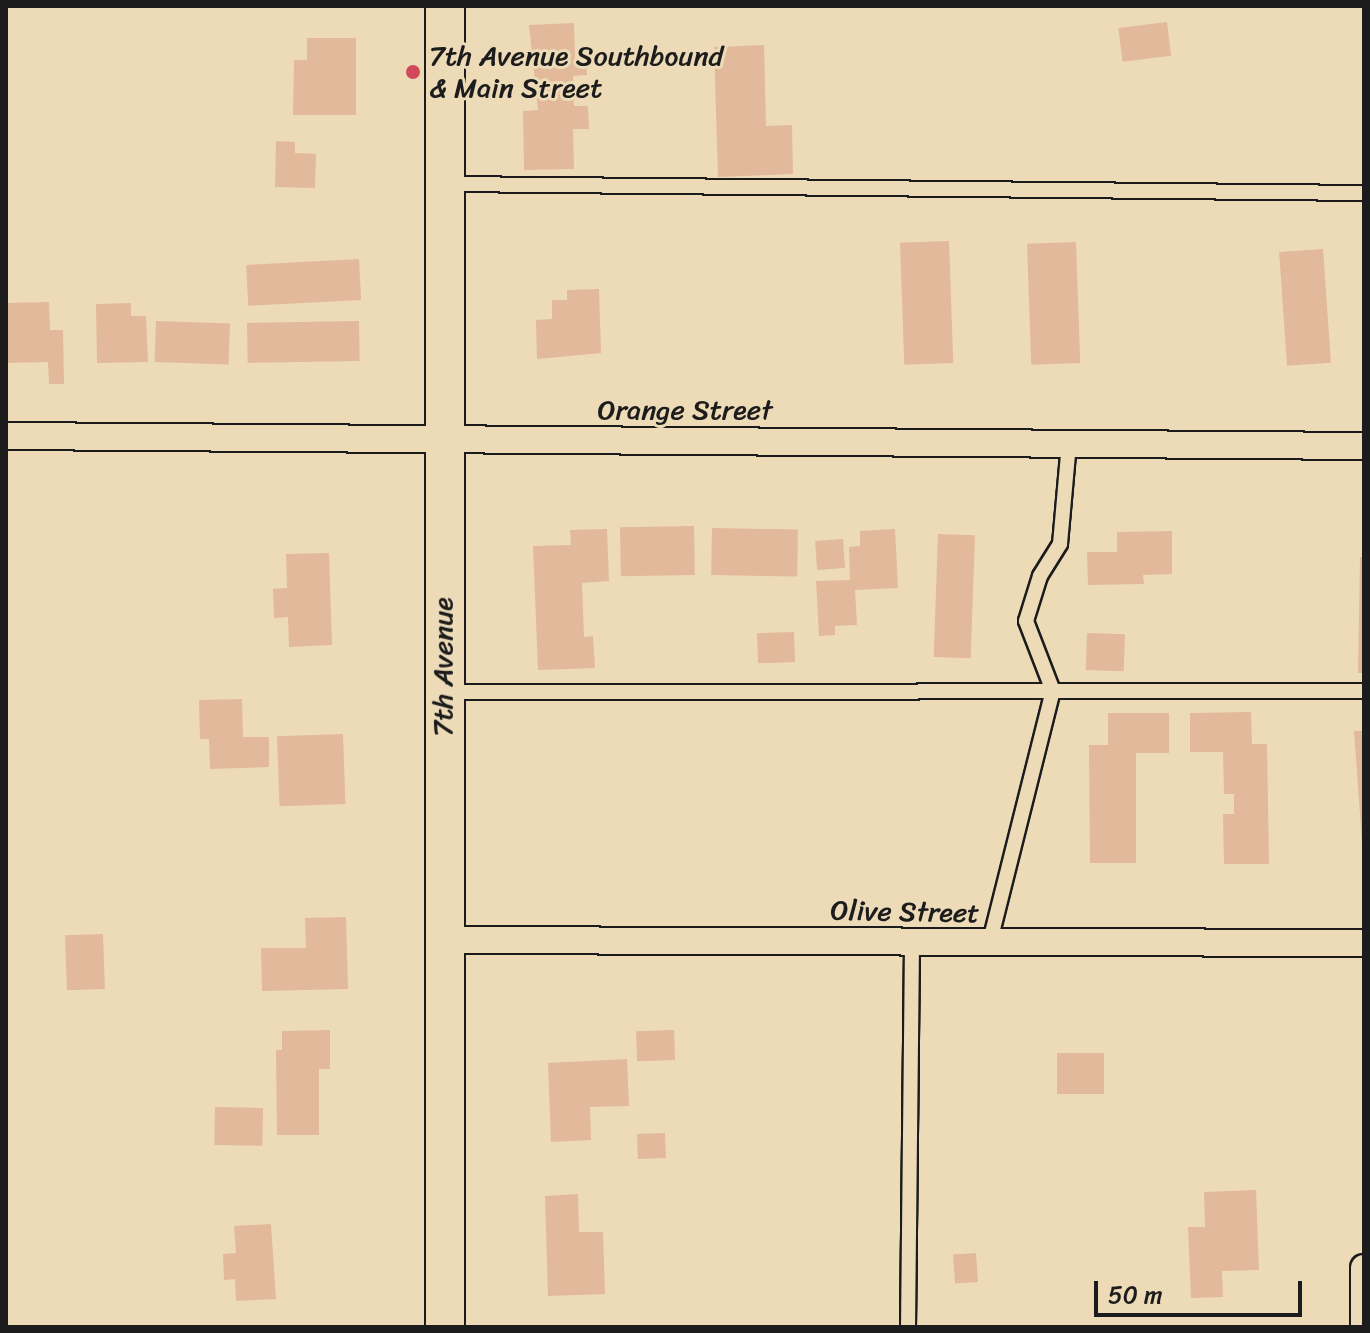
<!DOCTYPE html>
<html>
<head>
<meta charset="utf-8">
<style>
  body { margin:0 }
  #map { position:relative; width:1370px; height:1333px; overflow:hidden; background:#eddbb8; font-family:Sriracha,sans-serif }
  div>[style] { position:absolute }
  .building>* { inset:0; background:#e2b99a; transform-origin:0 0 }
  .roads { filter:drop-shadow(2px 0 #1c1c1c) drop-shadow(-2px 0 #1c1c1c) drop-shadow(0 2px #1c1c1c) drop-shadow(0 -2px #1c1c1c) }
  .lane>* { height:14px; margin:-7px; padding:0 7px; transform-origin:7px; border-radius:7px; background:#eddbb8 }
  .street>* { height:26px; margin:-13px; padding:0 13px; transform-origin:13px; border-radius:13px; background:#eddbb8 }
  .secondary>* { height:38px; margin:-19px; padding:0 19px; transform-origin:19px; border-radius:19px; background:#eddbb8 }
  .dots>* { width:22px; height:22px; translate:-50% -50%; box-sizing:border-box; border:4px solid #eddbb8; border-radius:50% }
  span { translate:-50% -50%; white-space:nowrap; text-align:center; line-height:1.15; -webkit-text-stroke:6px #eddbb8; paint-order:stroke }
  .poi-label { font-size:28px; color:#1c1c1c }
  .left { translate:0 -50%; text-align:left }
  .street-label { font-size:28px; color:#1c1c1c }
  .frame { position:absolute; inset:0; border:8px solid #1c1c1c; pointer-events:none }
  .scale { position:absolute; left:1094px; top:1281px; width:208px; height:36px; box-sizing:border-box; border:4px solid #1c1c1c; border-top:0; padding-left:10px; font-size:24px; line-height:28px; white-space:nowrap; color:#1c1c1c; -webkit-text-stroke:6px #eddbb8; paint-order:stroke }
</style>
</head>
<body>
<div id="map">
  <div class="building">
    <i style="left:1167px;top:22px;width:34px;height:49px;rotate:83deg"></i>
    <i style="clip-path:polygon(574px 23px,575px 60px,586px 59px,587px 75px,573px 76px,574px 106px,588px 106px,589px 129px,573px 129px,574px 169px,524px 170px,523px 111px,538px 110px,529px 25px)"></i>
    <i style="clip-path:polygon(307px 38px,356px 38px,356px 115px,293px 115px,294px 60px,307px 60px)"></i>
    <i style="clip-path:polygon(764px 45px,766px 126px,792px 125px,793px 174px,718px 177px,714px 47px)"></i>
    <i style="clip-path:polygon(276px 141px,295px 142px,295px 153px,316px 154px,315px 188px,275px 187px)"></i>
    <i style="left:949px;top:241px;width:122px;height:49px;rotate:88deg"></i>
    <i style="left:1076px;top:242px;width:121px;height:49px;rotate:88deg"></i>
    <i style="left:1323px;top:249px;width:114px;height:44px;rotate:86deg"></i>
    <i style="left:359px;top:259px;width:41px;height:113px;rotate:87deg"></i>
    <i style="clip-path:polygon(599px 289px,601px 353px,537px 359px,536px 320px,552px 319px,552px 300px,567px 300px,567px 290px)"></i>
    <i style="clip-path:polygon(49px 302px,50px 330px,63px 330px,64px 384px,49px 384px,48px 362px,6px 363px,6px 303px)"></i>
    <i style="clip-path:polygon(131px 303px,131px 316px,146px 316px,148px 362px,97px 363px,96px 304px)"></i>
    <i style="left:156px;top:321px;width:74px;height:41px;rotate:2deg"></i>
    <i style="left:359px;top:321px;width:40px;height:112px;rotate:89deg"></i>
    <i style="left:694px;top:526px;width:49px;height:74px;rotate:89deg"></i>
    <i style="left:712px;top:528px;width:86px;height:47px;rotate:1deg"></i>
    <i style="clip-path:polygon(607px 529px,609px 581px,582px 583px,584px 637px,593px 636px,595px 668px,538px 670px,533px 546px,571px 545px,570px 530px)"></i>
    <i style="clip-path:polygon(895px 529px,898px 588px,855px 590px,857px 625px,835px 626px,835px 635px,819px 636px,816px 581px,850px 580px,849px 547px,860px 546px,860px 531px)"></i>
    <i style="clip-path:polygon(1172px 531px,1172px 574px,1143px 575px,1144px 584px,1088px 585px,1087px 552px,1117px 552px,1117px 532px)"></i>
    <i style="left:938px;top:534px;width:37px;height:123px;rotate:2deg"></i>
    <i style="left:843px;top:539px;width:29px;height:28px;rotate:86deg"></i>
    <i style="clip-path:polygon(329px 553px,332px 645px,289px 647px,288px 617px,274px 618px,273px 589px,287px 588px,286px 554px)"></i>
    <i style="clip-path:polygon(1360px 557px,1364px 557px,1364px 673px,1358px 673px)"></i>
    <i style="left:794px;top:632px;width:30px;height:37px;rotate:88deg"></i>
    <i style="left:1087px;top:633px;width:38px;height:37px;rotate:2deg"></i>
    <i style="clip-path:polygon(242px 699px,243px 737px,269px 737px,269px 767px,210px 769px,209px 739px,200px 739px,199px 700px)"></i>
    <i style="clip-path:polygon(1251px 712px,1252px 744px,1267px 744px,1269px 864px,1224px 864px,1223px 814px,1234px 814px,1234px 794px,1224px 794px,1223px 752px,1190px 752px,1190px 713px)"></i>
    <i style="clip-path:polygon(1108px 713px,1169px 713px,1169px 753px,1136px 753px,1136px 863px,1090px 863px,1089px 745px,1108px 745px)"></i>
    <i style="clip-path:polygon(1354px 731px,1364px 731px,1364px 842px,1362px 842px)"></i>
    <i style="left:343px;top:734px;width:70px;height:66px;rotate:88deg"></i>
    <i style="clip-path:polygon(346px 917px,348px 989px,262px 991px,261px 948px,306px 948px,305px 918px)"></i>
    <i style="left:103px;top:934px;width:55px;height:38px;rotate:88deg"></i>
    <i style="clip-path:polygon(330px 1030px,330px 1069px,319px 1069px,319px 1135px,277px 1135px,276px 1050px,282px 1050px,282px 1031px)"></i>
    <i style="left:674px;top:1030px;width:30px;height:38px;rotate:88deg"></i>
    <i style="left:1104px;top:1053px;width:41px;height:47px;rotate:90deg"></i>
    <i style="clip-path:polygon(627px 1059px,629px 1106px,590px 1107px,591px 1140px,551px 1142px,548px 1063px)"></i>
    <i style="left:215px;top:1107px;width:48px;height:38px;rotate:1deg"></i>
    <i style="left:665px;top:1133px;width:25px;height:28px;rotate:88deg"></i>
    <i style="clip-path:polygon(1256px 1190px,1259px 1270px,1222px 1271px,1223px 1297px,1191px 1298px,1188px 1227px,1205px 1227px,1204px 1192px)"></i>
    <i style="clip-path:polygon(578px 1194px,579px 1232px,603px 1232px,605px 1294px,548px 1296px,545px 1196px)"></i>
    <i style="clip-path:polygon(271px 1224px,276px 1299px,236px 1301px,235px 1279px,224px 1280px,223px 1254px,236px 1253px,234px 1226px)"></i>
    <i style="left:976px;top:1253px;width:29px;height:23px;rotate:86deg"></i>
  </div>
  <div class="roads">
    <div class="lane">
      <i style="left:448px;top:184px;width:916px;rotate:0.56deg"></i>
      <i style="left:444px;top:692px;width:920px;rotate:-0.06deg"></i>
      <i style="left:989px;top:945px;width:262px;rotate:-75.9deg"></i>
      <i style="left:1053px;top:691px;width:75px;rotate:-111.1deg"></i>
      <i style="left:1026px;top:621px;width:47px;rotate:-72.7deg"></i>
      <i style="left:1040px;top:576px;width:38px;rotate:-58deg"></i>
      <i style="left:1060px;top:544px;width:100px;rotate:-84.9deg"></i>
      <i style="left:908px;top:1327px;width:383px;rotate:-89.4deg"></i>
    </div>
    <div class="street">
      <i style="left:6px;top:436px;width:1358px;rotate:0.42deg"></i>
      <i style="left:446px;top:940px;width:918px;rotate:0.19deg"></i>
      <i style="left:1364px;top:1327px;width:59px;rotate:-90deg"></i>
    </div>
    <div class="secondary">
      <i style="left:445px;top:6px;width:1321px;rotate:90deg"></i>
    </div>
  </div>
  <div class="dots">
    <i style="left:413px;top:72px;background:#d1495b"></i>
  </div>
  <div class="poi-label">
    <span class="left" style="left:429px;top:72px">7th Avenue Southbound<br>&amp; Main Street</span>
  </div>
  <div class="street-label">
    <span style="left:685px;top:410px">Orange Street</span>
    <span style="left:443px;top:667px;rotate:-90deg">7th Avenue</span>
    <span style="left:905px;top:912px;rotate:1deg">Olive Street</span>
  </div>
  <div class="frame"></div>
  <div class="scale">50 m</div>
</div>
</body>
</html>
